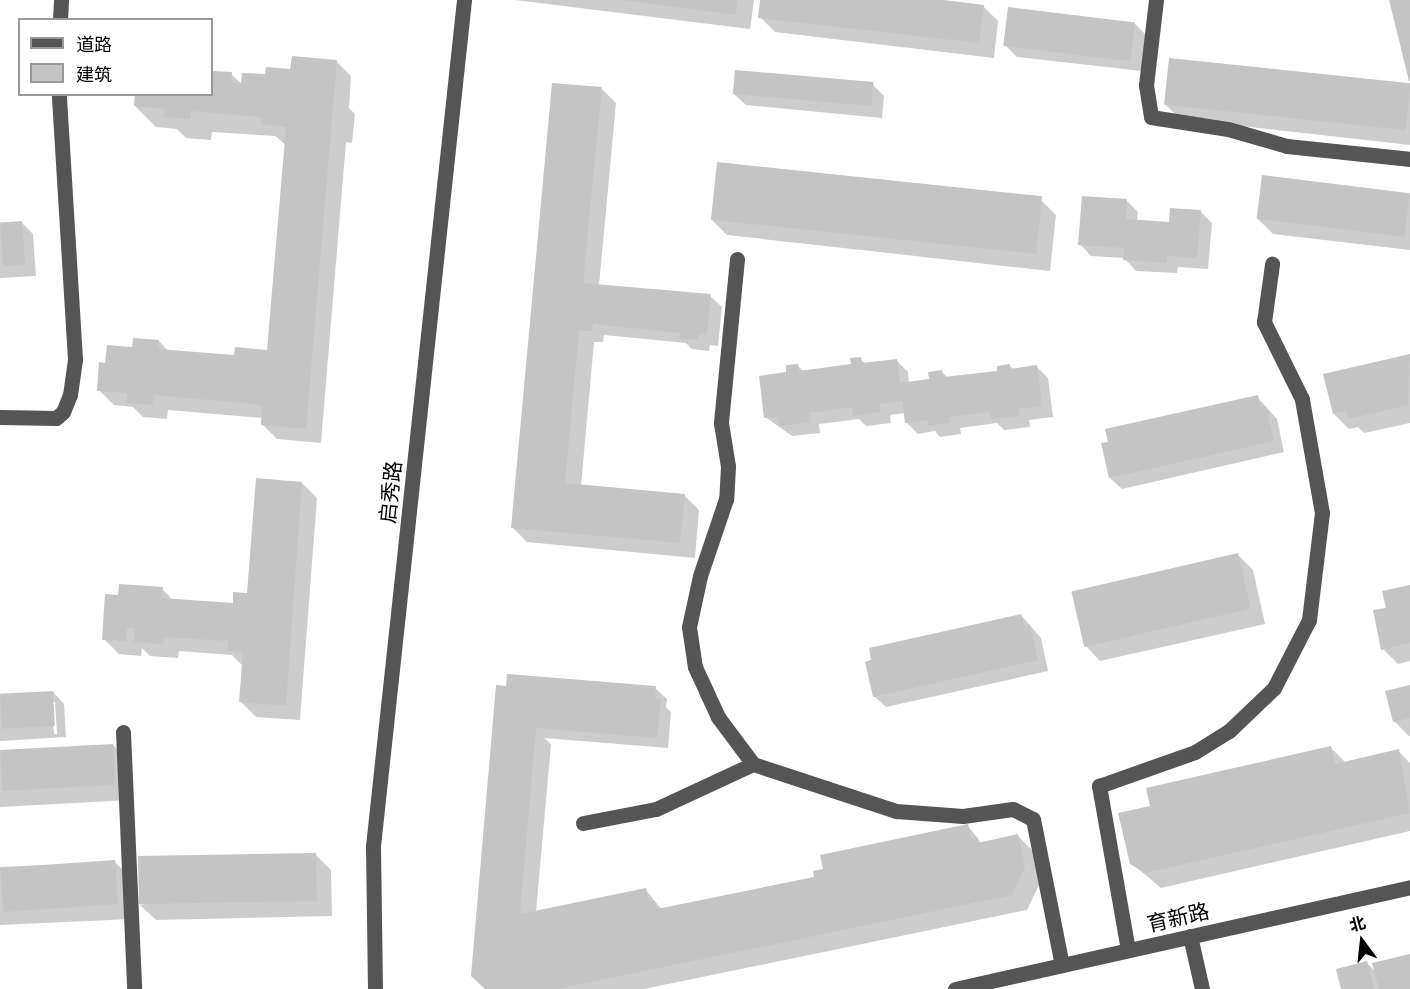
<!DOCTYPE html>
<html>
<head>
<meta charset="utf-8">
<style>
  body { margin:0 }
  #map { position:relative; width:1410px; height:989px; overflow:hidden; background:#fff; font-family:"Noto Sans","Noto Sans SC",sans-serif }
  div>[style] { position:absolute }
  .shadow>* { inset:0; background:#0003 }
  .building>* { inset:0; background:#c4c4c4; transform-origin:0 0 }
  .minor>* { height:15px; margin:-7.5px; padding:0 7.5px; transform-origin:7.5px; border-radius:7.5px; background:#555 }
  span { translate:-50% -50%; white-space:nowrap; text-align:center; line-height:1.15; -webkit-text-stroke:4.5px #fff; paint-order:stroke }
  .street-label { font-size:21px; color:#000 }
  .legend { position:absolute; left:18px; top:18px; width:195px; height:78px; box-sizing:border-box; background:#fff; border:2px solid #999; margin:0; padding:8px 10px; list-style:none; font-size:18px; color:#000 }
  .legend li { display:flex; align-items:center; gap:12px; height:30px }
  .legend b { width:30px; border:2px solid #999 }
  .north { position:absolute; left:1332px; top:911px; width:60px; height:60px; -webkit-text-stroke:4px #fff; paint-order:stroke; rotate:345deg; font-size:16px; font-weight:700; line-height:24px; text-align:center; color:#000 }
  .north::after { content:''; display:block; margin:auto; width:21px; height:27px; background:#000; clip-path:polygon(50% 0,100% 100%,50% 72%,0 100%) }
</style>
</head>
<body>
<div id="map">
  <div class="shadow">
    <i style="clip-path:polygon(515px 0,754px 0,750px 29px)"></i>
    <i style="clip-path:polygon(762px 0,931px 0,983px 6px,998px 21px,994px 58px,775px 32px,760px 17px)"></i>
    <i style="clip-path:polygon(1135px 24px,1146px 35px,1142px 71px,1017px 57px,1005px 45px)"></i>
    <i style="clip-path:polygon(336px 61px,351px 76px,349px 108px,355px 114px,352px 143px,346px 142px,321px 443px,277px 439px,262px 424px,263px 418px,168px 410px,167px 419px,143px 417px,133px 407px,114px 405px,99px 390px,107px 364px,133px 349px,159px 341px,169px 352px,235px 357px,268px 352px,286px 145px,275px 136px,212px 132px,211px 140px,186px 138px,177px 129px,156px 127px,135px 106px,212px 94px,212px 72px,231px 74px,243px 85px,267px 76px)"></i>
    <i style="clip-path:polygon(873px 85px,884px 96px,882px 118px,746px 105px,734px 94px)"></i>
    <i style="clip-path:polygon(1410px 87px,1410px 145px,1180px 119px,1165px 104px)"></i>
    <i style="clip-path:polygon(601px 88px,616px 103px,599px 286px,710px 296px,722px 307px,718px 346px,710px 345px,709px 351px,692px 349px,686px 343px,604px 335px,603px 342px,594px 342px,581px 486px,684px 495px,699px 510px,695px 558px,527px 542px,512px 527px)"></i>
    <i style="clip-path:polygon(1410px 195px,1410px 250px,1273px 234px,1258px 219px)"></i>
    <i style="clip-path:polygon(1041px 200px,1056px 215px,1050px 271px,727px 235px,712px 220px)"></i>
    <i style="clip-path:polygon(1127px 201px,1138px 212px,1137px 221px,1170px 223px,1200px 211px,1212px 223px,1208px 269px,1178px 267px,1177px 273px,1136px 271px,1124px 258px,1091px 256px,1080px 244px)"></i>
    <i style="clip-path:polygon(21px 222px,33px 234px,36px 276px,0 278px,0 224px)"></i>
    <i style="clip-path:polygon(1410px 356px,1410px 423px,1364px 433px,1358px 427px,1349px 429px,1334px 414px,1325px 375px)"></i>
    <i style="clip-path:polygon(860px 359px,866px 364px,896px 360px,908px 372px,909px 383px,931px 380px,942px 372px,948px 378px,999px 372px,1010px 366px,1014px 370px,1037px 367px,1048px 378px,1053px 417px,1029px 420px,1030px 427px,1004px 430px,997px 423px,960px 428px,961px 434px,940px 437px,935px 431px,918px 434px,906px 422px,905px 413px,890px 415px,891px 423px,866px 426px,859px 419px,819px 424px,820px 433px,792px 436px,765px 417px,788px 374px,797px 365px,804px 372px,852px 365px)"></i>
    <i style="clip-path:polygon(1257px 397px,1277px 419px,1284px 452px,1122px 489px,1110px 478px)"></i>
    <i style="clip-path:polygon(302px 483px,317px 498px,300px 720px,256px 717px,241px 702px,243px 666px,232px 655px,179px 651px,178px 658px,150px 656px,142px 648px,141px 656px,119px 654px,104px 639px,120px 596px,162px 589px,173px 600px,234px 604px,248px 595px)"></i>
    <i style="clip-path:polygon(1238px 555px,1253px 570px,1265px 624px,1100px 661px,1085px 645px)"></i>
    <i style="clip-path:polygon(1410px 587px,1410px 661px,1398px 664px,1383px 649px,1387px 609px)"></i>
    <i style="clip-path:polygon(1021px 615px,1041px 638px,1048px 671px,886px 707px,874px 696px)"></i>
    <i style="clip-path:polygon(497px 687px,655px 688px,667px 699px,666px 707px,671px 712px,668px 748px,544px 738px,551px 744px,536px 912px,646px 890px,662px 910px,816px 878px,968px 826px,982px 844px,1018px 836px,1033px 851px,1040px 883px,1027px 910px,644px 989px,486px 989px)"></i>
    <i style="clip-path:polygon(1410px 687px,1410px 736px,1409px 736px,1394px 721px)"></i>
    <i style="clip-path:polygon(evenodd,53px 692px,64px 704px,66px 737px,0 741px,0 695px,53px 692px,52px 702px,55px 702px,57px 734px,54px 734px,52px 702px)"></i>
    <i style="clip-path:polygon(113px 745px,128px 760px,130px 800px,0 807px,0 751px)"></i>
    <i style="clip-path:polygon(1330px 747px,1346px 763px,1398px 751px,1410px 763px,1410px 831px,1161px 888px,1131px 863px,1152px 807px)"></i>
    <i style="clip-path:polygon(316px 855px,331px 870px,332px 916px,156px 920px,140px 905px)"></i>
    <i style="clip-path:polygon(115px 862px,130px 877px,132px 919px,0 925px,0 867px)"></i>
    <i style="clip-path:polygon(1410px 955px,1410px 989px,1343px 989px,1367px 963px,1376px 972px)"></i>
  </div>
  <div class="building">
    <i style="clip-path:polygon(623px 0,737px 0,736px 15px)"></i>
    <i style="clip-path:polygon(760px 0,944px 0,984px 5px,979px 43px,758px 18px)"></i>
    <i style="clip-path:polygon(1389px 0,1410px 0,1410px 81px,1409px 81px)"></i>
    <i style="left:1008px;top:7px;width:128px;height:39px;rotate:7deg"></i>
    <i style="clip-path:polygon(292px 56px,337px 60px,306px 429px,261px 425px,262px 407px,255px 404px,153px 395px,153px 405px,126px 403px,127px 393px,97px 391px,99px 362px,105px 363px,107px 345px,132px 347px,133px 338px,159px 340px,158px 349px,234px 355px,235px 347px,267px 350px,286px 127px,261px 124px,261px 117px,191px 111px,190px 119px,164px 117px,165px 109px,134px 106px,135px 94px,212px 94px,212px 71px,232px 72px,231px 83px,241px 84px,242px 73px,265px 74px,266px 67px,290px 69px)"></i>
    <i style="left:1169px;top:58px;width:243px;height:47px;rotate:6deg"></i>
    <i style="left:735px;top:70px;width:139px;height:24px;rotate:5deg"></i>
    <i style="clip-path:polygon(552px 83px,602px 87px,583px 283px,711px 294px,707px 335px,699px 334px,698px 340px,679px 338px,680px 333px,593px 324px,592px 331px,579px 331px,565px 483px,685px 494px,680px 543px,511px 528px)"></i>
    <i style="left:717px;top:162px;width:327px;height:58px;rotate:6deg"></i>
    <i style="left:1262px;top:175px;width:149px;height:44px;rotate:7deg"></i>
    <i style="clip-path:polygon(1082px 196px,1127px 199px,1126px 219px,1169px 222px,1170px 208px,1201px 210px,1197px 258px,1167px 256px,1166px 263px,1123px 260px,1124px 248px,1078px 245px)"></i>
    <i style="left:22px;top:221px;width:44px;height:22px;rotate:86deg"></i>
    <i style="clip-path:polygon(1410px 354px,1408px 405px,1348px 419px,1346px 411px,1333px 414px,1323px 374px)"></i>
    <i style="clip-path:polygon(861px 357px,862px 363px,897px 359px,900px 383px,929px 379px,928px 372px,942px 370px,943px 377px,997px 371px,997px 366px,1010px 364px,1010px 369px,1037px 365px,1042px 406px,1018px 409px,1019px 416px,991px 419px,990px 412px,949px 417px,950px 423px,928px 426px,927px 420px,905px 423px,902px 401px,880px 404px,881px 412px,853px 416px,852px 407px,809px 413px,810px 422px,779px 426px,778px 417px,764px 418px,759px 376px,786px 372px,786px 365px,798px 364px,799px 371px,851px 364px,850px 358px)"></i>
    <i style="clip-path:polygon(1258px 395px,1260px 407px,1266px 406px,1274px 441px,1109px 478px,1101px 443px,1108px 442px,1105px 429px)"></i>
    <i style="clip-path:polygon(256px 478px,302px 482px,286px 706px,239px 702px,243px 652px,227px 651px,228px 641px,164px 637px,164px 644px,134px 642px,135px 629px,127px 628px,126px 641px,102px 640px,105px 594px,118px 595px,119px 584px,163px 587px,162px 598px,233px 603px,233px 592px,247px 593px)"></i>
    <i style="left:1238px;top:553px;width:57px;height:171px;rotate:77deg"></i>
    <i style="clip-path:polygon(1410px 585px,1410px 643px,1381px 650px,1373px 610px,1386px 608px,1382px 591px)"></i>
    <i style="clip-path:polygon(1021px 614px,1024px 626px,1030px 625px,1038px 660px,873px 697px,865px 662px,871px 660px,869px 648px)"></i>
    <i style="clip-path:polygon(507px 674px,656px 686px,655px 699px,661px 699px,657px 738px,536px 728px,520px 914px,646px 888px,649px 902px,655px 901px,657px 909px,814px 877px,813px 871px,823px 869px,820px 855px,968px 824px,971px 838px,977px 837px,978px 843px,1018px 834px,1025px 867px,1012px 895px,557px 989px,485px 989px,471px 976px,496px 685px,506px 686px)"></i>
    <i style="clip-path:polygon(1410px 685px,1410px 718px,1393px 722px,1385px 691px)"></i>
    <i style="left:53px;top:691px;width:35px;height:53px;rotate:87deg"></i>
    <i style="left:113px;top:744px;width:41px;height:113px;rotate:87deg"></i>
    <i style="clip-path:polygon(1331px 746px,1335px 764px,1399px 749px,1410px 813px,1145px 873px,1130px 864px,1118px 813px,1150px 806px,1146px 788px)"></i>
    <i style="left:316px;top:853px;width:48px;height:178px;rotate:89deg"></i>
    <i style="left:115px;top:860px;width:44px;height:115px;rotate:86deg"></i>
    <i style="clip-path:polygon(1410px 954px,1410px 989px,1379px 989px,1372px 963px)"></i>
    <i style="clip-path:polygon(1367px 961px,1374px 989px,1341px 989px,1336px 969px)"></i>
  </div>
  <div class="minor">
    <i style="left:1156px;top:0;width:86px;rotate:96.7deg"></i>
    <i style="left:1146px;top:85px;width:32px;rotate:81deg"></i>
    <i style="left:1151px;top:117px;width:78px;rotate:8.9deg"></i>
    <i style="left:1228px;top:129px;width:61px;rotate:16.1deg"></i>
    <i style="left:1287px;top:146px;width:124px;rotate:6deg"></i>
    <i style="left:60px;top:20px;width:20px;rotate:-87deg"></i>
    <i style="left:737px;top:259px;width:165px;rotate:95.6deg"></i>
    <i style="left:721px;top:423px;width:44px;rotate:80.8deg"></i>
    <i style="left:728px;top:466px;width:33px;rotate:93deg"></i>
    <i style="left:726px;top:499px;width:81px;rotate:108.7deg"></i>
    <i style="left:700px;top:576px;width:52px;rotate:102.2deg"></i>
    <i style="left:689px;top:627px;width:40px;rotate:81.5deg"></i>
    <i style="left:695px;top:667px;width:26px;rotate:65deg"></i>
    <i style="left:706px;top:691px;width:29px;rotate:65deg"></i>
    <i style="left:718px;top:717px;width:59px;rotate:53.3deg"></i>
    <i style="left:753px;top:764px;width:151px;rotate:18.2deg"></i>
    <i style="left:896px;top:811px;width:67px;rotate:4.3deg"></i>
    <i style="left:963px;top:816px;width:50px;rotate:-8deg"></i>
    <i style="left:1013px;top:809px;width:22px;rotate:27deg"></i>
    <i style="left:1033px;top:819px;width:149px;rotate:78.8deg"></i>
    <i style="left:0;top:417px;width:56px;rotate:1deg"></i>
    <i style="left:56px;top:418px;width:9px;rotate:-41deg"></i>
    <i style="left:63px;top:412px;width:18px;rotate:-68deg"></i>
    <i style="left:70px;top:395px;width:36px;rotate:-82deg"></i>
    <i style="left:75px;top:359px;width:265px;rotate:-93.5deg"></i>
    <i style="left:123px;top:732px;width:257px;rotate:87.5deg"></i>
    <i style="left:583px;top:823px;width:74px;rotate:-10.9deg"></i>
    <i style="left:656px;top:809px;width:107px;rotate:-24.9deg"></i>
    <i style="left:1190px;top:936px;width:54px;rotate:77.2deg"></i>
    <i style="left:1128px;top:950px;width:167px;rotate:-100deg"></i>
    <i style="left:1099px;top:786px;width:102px;rotate:-19.5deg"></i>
    <i style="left:1195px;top:752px;width:40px;rotate:-32deg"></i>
    <i style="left:1229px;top:731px;width:62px;rotate:-43.7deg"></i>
    <i style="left:1274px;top:688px;width:76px;rotate:-62.8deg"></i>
    <i style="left:1309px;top:620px;width:108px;rotate:-83.1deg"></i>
    <i style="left:1322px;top:513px;width:116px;rotate:-100deg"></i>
    <i style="left:1302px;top:399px;width:86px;rotate:-116.3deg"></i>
    <i style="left:1264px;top:322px;width:59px;rotate:-82.1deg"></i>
    <i style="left:375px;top:989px;width:143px;rotate:-90.8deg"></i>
    <i style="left:373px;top:846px;width:851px;rotate:-83.86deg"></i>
    <i style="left:955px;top:989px;width:466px;rotate:-12.6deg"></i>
  </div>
  <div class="street-label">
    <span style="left:390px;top:492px;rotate:-84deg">启秀路</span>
    <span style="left:1178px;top:917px;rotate:-13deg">育新路</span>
  </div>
  <ul class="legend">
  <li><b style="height:8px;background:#555"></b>道路</li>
  <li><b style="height:16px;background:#c4c4c4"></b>建筑</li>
  </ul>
  <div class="north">北</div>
</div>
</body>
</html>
